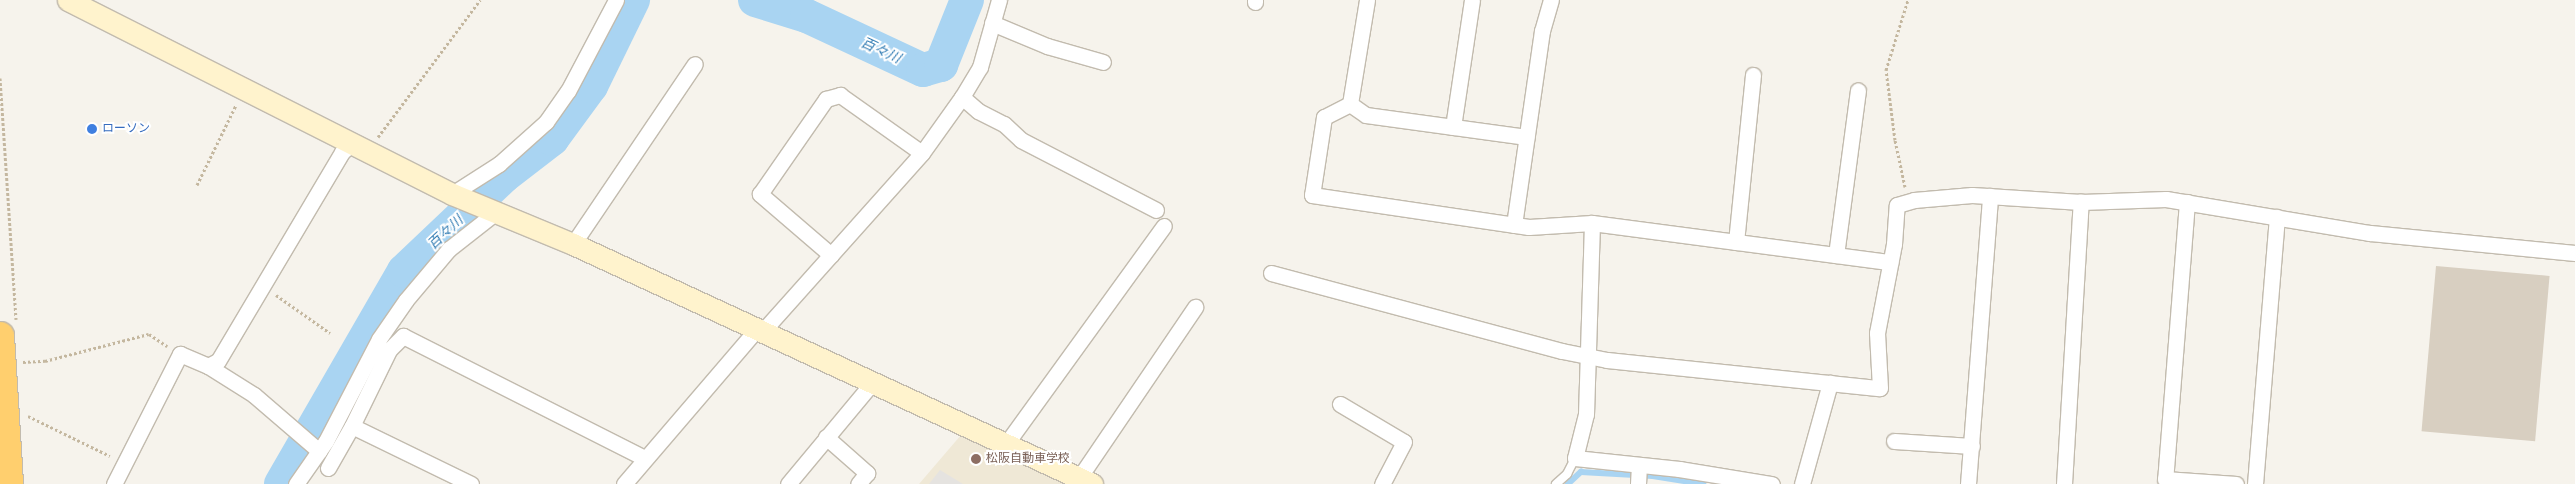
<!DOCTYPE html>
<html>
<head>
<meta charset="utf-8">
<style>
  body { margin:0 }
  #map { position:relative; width:2575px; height:484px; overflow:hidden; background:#f6f3ec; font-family:"Work Sans","Noto Sans JP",sans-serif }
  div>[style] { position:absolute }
  .education>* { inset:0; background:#efe8d6 }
  .parking>* { inset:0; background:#e5e3e0 }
  .stream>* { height:5.5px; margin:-2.75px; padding:0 2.75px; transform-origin:2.75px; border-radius:2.75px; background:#a9d4f2 }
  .river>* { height:34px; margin:-17px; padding:0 17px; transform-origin:17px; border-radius:17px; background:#a9d4f2 }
  .building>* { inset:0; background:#d8cfc1; transform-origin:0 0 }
  .path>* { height:3px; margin-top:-1.5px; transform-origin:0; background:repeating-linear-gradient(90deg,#c4b79f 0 2.5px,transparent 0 5px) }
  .roads { filter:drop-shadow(1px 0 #c2bbae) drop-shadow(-1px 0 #c2bbae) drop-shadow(0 1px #c2bbae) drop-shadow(0 -1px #c2bbae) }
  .lane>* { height:8px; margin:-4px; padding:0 4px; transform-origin:4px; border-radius:4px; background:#fff }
  .street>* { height:15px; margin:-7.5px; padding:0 7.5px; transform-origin:7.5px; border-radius:7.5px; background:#fff }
  .secondary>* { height:21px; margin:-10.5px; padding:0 10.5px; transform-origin:10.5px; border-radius:10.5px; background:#fff3cd }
  .highway>* { height:28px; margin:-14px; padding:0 14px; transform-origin:14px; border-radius:14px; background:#ffcf6e }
  .dots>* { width:14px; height:14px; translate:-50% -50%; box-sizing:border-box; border:2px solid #fff; border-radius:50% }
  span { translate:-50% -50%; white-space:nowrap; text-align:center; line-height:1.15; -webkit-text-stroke:4px #fff; paint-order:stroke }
  .shop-label { font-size:12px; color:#366cbe }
  .left { translate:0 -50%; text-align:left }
  .education-label { font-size:12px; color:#785e54 }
  .water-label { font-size:14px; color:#2e7ab2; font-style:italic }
</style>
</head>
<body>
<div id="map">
  <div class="education">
    <i style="clip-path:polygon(961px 435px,1065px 484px,919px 484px)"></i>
  </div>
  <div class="parking">
    <i style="clip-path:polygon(940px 470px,963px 484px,929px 484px)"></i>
  </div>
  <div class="stream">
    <i style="left:1568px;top:484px;width:18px;rotate:-43deg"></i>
    <i style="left:1581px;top:472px;width:72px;rotate:3.2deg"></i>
    <i style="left:1653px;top:476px;width:51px;rotate:9.1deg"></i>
  </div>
  <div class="river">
    <i style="left:755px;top:0;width:54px;rotate:17.1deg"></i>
    <i style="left:807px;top:16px;width:128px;rotate:25deg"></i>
    <i style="left:923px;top:70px;width:19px;rotate:-16deg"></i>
    <i style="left:941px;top:65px;width:70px;rotate:-68.2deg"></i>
    <i style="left:281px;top:484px;width:246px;rotate:-60deg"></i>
    <i style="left:404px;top:271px;width:138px;rotate:-43.5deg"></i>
    <i style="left:504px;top:176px;width:61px;rotate:-37.6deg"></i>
    <i style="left:552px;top:139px;width:66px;rotate:-53.7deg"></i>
    <i style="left:591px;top:86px;width:96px;rotate:-64deg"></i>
  </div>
  <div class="building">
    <i style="left:2436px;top:266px;width:114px;height:166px;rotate:5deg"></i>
  </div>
  <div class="path">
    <i style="left:0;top:78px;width:242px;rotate:86.2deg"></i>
    <i style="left:378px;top:137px;width:171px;rotate:-53.3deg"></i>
    <i style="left:197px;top:185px;width:89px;rotate:-64deg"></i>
    <i style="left:1905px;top:187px;width:48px;rotate:-102deg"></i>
    <i style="left:1895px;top:140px;width:71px;rotate:-97.3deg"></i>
    <i style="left:1886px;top:70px;width:73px;rotate:-72.6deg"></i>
    <i style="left:276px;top:295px;width:66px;rotate:35.1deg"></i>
    <i style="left:23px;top:362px;width:22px;rotate:-3deg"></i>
    <i style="left:45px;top:361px;width:107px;rotate:-14.6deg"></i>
    <i style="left:149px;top:334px;width:22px;rotate:34deg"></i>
    <i style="left:28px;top:416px;width:91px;rotate:26deg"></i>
  </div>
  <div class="roads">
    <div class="lane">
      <i style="left:1556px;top:484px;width:15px;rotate:-42deg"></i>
      <i style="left:1567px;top:474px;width:18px;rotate:-63deg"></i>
    </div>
    <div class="street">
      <i style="left:1255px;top:0;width:2px;rotate:90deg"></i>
      <i style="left:1367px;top:0;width:105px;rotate:99.3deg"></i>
      <i style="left:1350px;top:104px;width:29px;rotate:153deg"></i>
      <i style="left:1324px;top:117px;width:79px;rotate:98.7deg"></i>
      <i style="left:1312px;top:195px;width:219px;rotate:8.4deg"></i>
      <i style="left:1529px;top:227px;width:63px;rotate:-3.6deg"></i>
      <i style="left:1592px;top:223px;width:301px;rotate:7.5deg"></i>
      <i style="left:992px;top:23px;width:60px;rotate:22.7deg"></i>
      <i style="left:1047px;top:46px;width:58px;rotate:15.9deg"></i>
      <i style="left:962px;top:97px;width:21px;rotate:41deg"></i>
      <i style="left:978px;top:111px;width:29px;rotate:27deg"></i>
      <i style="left:1004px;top:124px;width:23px;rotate:43deg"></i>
      <i style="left:1021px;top:140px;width:152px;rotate:27.4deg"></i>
      <i style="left:1350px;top:104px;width:19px;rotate:35deg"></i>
      <i style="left:1366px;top:115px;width:162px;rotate:7.8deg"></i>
      <i style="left:1453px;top:127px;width:128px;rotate:-81.5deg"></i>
      <i style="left:452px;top:194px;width:56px;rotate:-32.6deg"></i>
      <i style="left:499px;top:164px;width:63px;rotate:-41.8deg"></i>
      <i style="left:546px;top:122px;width:38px;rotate:-55deg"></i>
      <i style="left:568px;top:91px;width:103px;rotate:-62.2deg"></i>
      <i style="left:2187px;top:202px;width:278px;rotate:94.5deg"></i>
      <i style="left:2165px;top:479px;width:71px;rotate:4deg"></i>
      <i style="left:1592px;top:223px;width:191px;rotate:91.8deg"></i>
      <i style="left:1586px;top:414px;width:45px;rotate:104deg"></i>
      <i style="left:1575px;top:458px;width:105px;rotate:6deg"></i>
      <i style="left:1679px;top:469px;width:94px;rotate:9.2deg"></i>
      <i style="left:1514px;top:225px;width:196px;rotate:-81.8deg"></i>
      <i style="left:1542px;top:31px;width:32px;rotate:-74deg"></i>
      <i style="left:1736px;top:242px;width:168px;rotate:-84.2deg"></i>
      <i style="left:573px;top:244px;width:217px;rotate:-55.9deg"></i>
      <i style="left:831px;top:255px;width:94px;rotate:-139.3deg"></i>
      <i style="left:760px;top:194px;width:116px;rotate:-55.2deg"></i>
      <i style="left:826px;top:99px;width:15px;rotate:-16deg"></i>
      <i style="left:840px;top:95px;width:100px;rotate:35.3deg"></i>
      <i style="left:1836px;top:255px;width:166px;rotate:-82.4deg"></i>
      <i style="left:1271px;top:273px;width:301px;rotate:15deg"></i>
      <i style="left:1562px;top:351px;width:46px;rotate:11.3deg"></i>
      <i style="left:1607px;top:360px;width:274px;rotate:5.9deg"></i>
      <i style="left:1880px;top:388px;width:55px;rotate:-93.1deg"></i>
      <i style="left:1877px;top:333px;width:91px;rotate:-79.2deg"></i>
      <i style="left:1894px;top:244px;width:39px;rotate:-86deg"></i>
      <i style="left:1897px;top:205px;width:18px;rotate:-16deg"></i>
      <i style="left:1914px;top:200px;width:58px;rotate:-4.9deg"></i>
      <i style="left:1972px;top:195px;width:109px;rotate:3.7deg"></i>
      <i style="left:2081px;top:202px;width:85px;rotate:-2deg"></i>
      <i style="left:2166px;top:199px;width:207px;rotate:9.5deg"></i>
      <i style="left:2370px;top:233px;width:206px;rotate:5.6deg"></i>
      <i style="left:762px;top:332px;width:240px;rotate:-48.2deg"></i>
      <i style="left:922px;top:153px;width:69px;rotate:-54.5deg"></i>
      <i style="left:962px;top:97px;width:35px;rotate:-59deg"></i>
      <i style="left:980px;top:67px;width:70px;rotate:-74.2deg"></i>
      <i style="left:208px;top:366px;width:54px;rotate:32.2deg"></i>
      <i style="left:254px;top:395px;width:86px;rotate:40.7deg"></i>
      <i style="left:1340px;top:404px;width:74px;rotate:30.7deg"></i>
      <i style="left:1404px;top:442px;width:47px;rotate:117.6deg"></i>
      <i style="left:826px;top:437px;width:55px;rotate:41.3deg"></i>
      <i style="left:867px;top:473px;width:14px;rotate:129deg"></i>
      <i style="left:1894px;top:441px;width:78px;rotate:3.7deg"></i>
      <i style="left:1006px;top:444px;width:269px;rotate:-54.1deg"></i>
      <i style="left:328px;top:468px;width:48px;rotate:-60.3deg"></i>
      <i style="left:1079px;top:478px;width:207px;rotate:-55.8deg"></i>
      <i style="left:114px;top:484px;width:146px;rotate:-63.1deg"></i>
      <i style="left:180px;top:354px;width:30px;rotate:23deg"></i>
      <i style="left:208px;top:366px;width:11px;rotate:-27deg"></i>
      <i style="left:218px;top:361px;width:243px;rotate:-59.3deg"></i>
      <i style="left:342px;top:152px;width:13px;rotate:-39deg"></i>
      <i style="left:296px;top:484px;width:52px;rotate:-55.1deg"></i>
      <i style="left:326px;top:441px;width:115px;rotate:-62.5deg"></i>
      <i style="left:379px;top:339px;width:47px;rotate:-55.3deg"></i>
      <i style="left:406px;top:300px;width:67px;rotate:-49.9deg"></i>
      <i style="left:449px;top:249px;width:60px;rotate:-38.2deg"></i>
      <i style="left:471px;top:484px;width:132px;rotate:-154deg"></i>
      <i style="left:352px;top:426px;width:85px;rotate:-64deg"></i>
      <i style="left:389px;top:350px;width:20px;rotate:-45deg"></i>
      <i style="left:403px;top:336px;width:271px;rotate:26.8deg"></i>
      <i style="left:624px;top:484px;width:203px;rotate:-49.4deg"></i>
      <i style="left:788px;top:484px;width:133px;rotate:-50.2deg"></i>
      <i style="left:1638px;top:484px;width:18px;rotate:-87deg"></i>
      <i style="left:1802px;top:484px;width:105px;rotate:-74.5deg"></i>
      <i style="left:1968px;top:484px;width:289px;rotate:-85.6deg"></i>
      <i style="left:2064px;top:484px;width:283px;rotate:-86.6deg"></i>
      <i style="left:2255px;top:484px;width:268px;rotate:-85.3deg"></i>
    </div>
    <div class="secondary">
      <i style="left:68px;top:0;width:430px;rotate:26.8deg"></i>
      <i style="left:452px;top:194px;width:131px;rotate:22.5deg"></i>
      <i style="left:573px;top:244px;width:572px;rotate:24.82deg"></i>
    </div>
    <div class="highway">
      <i style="left:0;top:336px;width:148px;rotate:86.5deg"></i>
    </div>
  </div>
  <div class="dots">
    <i style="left:92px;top:129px;background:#3f7fe0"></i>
    <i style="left:976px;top:459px;background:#8d6e63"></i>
  </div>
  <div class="shop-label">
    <span class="left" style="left:102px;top:129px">ローソン</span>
  </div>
  <div class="education-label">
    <span class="left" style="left:986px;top:459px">松阪自動車学校</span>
  </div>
  <div class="water-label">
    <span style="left:881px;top:50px;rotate:25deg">百々川</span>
    <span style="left:445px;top:232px;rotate:-43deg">百々川</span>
  </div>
</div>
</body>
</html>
